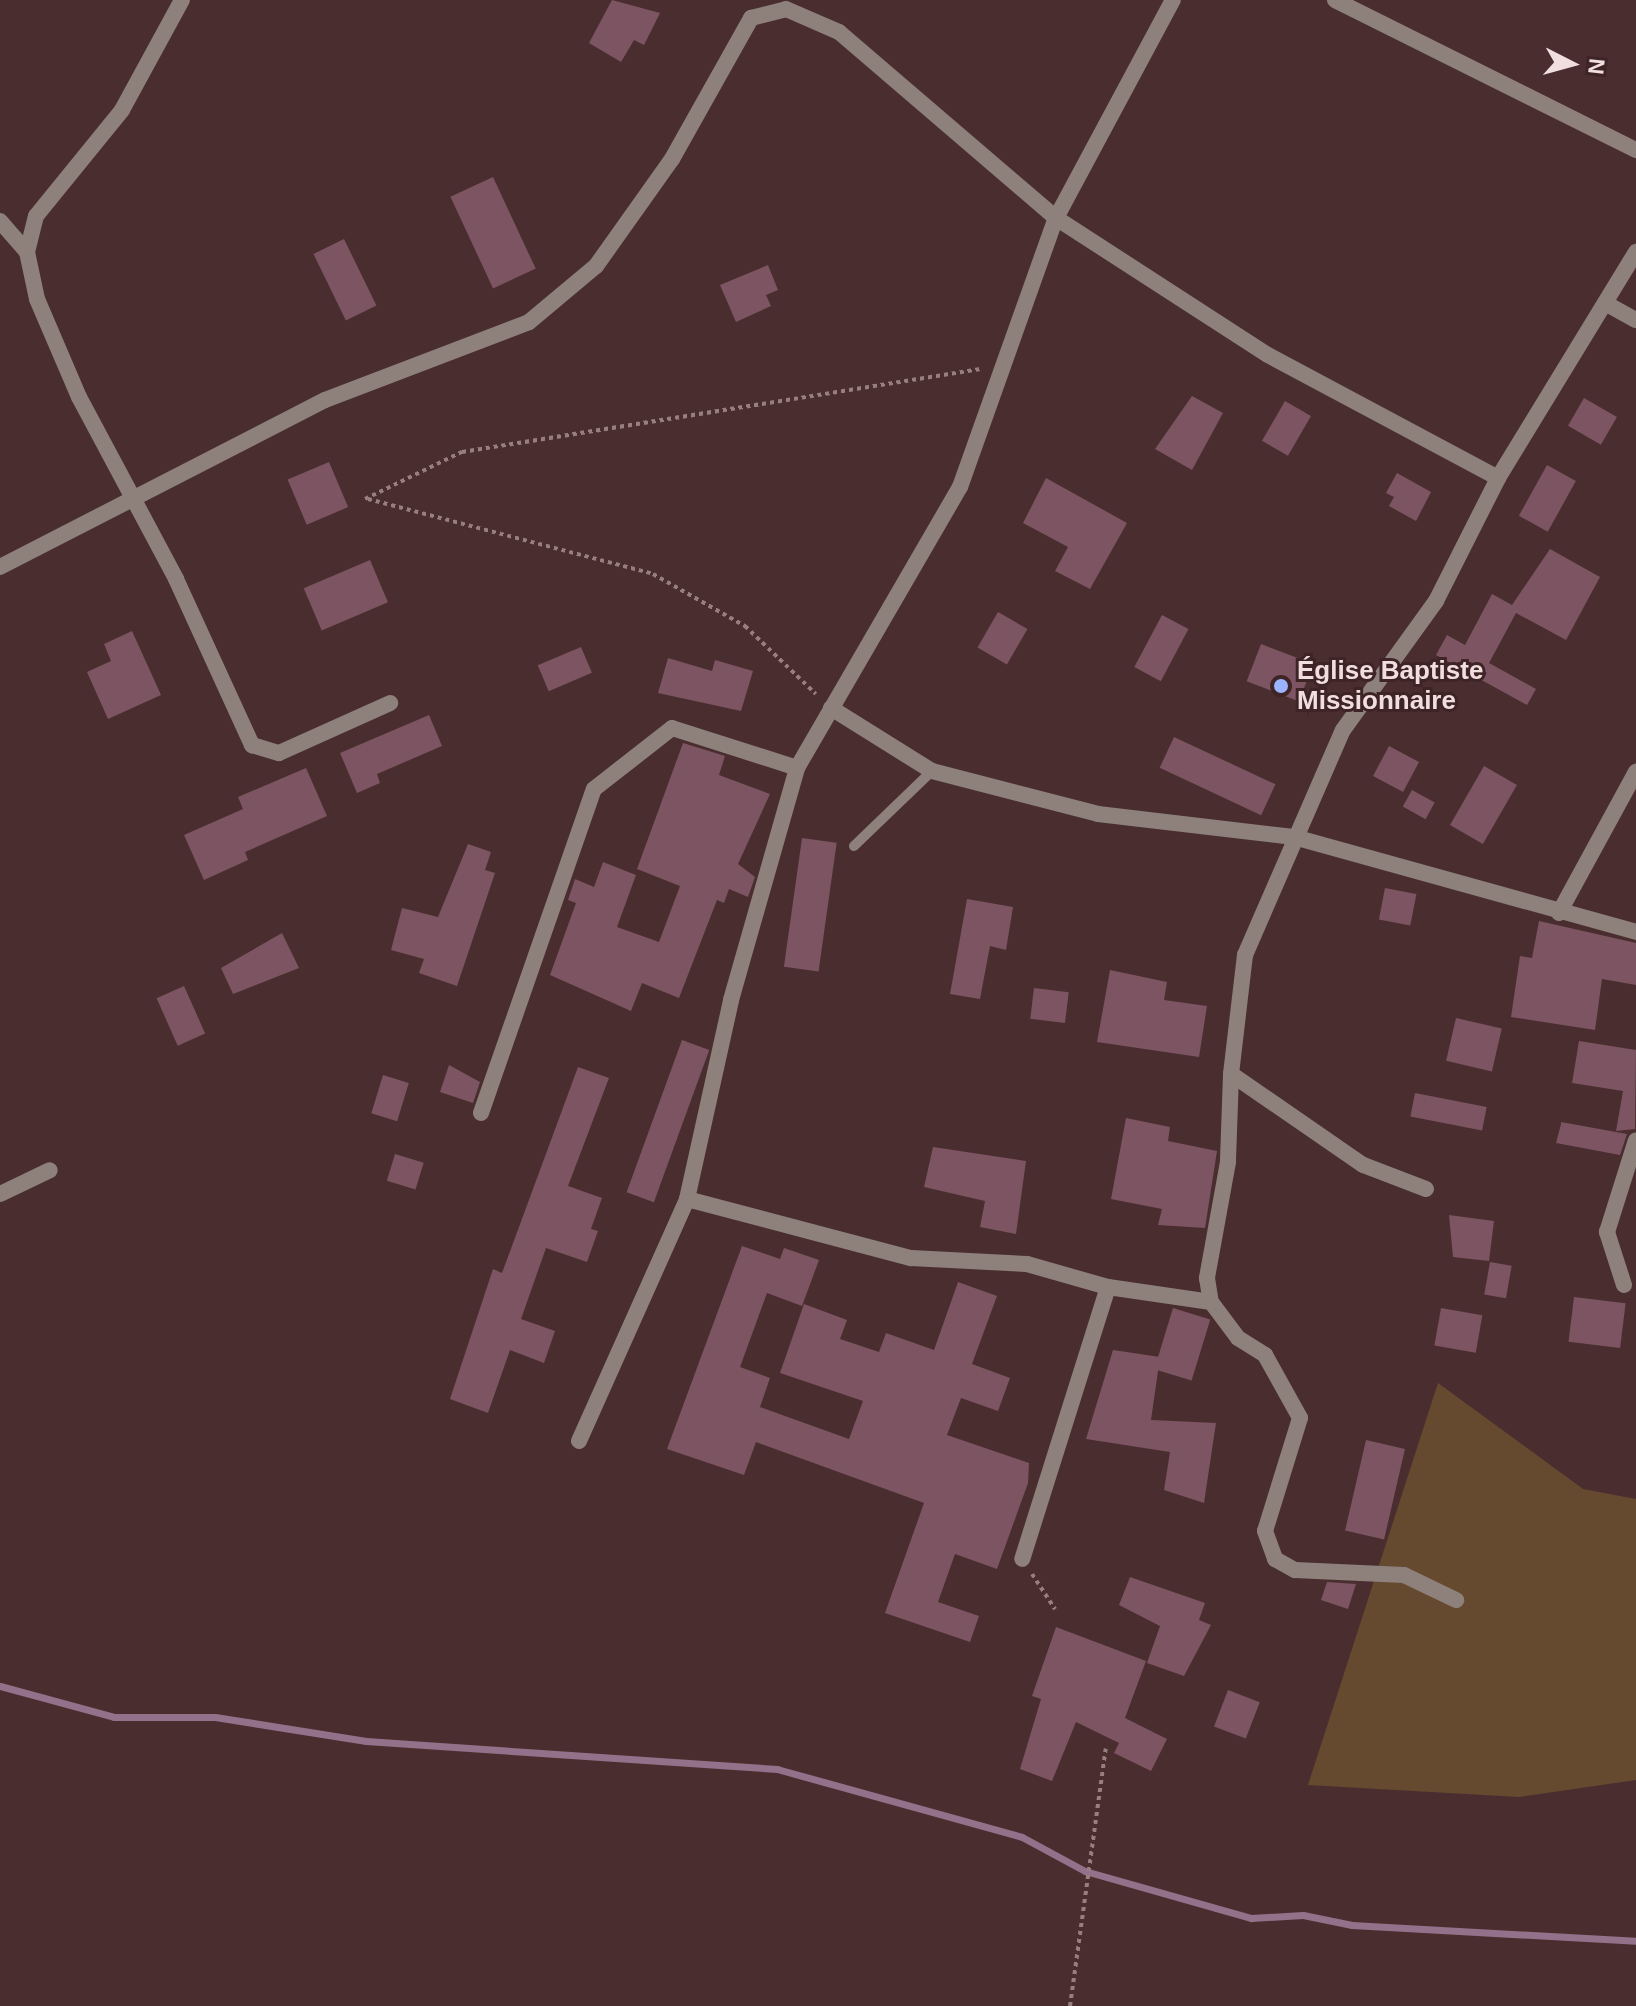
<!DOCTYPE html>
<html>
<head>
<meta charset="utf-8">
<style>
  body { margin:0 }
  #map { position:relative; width:1636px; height:2006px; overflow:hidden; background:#4a2e2f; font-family:Arial,sans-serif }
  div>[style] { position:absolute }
  .green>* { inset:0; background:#664a30 }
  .stream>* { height:7px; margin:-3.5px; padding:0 3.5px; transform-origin:3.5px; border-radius:3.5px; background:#94718b }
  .building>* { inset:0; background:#7c5462; transform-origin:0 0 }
  .path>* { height:4px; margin-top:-2px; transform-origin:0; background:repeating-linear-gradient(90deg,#977f80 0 4px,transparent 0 8px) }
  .service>* { height:10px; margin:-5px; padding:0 5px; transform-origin:5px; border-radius:5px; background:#8e817c }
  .minor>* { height:16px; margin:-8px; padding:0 8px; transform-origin:8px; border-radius:8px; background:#8e817c }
  .dots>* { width:22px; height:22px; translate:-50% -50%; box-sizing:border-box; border:4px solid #3f2425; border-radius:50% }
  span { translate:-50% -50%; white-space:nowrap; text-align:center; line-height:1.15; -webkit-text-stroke:6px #3f2425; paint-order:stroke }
  .poi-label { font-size:26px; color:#f1dede; font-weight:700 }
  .left { translate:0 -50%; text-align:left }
  .north { position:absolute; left:1532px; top:24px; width:80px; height:80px; -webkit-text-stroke:6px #3f2425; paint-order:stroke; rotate:96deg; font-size:22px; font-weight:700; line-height:32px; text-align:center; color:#f1dede }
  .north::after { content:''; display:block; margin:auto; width:28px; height:36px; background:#f1dede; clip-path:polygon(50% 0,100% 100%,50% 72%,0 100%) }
</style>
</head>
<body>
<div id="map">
  <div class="green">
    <i style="clip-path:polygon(1438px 1383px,1583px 1489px,1636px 1499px,1636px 1780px,1519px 1797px,1308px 1785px)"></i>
  </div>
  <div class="stream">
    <i style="left:0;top:1686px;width:118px;rotate:15.2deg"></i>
    <i style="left:114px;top:1717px;width:101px"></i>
    <i style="left:215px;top:1717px;width:153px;rotate:9deg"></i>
    <i style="left:366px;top:1741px;width:412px;rotate:3.9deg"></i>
    <i style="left:777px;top:1769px;width:254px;rotate:15.5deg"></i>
    <i style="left:1022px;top:1837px;width:72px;rotate:28.4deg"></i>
    <i style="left:1085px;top:1871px;width:173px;rotate:15.8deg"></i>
    <i style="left:1251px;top:1918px;width:52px;rotate:-3.3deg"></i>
    <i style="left:1303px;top:1915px;width:50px;rotate:11.5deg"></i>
    <i style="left:1352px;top:1925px;width:284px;rotate:3.2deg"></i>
  </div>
  <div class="building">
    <i style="clip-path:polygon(612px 0,660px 13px,644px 45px,634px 40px,621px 62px,589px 43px)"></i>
    <i style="left:493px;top:177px;width:101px;height:47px;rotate:65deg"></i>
    <i style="left:344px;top:239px;width:74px;height:34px;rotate:64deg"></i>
    <i style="clip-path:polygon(768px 265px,778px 290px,766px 295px,771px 306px,736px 322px,720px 285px)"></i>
    <i style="clip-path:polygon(1192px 396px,1223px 413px,1192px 470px,1155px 449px)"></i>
    <i style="left:1584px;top:398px;width:38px;height:32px;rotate:30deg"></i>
    <i style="left:1285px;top:401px;width:30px;height:46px;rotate:30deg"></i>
    <i style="left:329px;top:462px;width:49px;height:45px;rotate:67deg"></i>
    <i style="left:1547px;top:465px;width:33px;height:58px;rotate:29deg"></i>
    <i style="clip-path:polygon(1397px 473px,1431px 492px,1416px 521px,1389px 506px,1394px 497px,1386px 493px)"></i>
    <i style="clip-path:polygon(1046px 478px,1127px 523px,1090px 589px,1055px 571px,1068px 547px,1023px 523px)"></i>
    <i style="clip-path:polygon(1550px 549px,1600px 577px,1566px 640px,1516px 613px,1489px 663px,1536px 689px,1527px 705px,1436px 655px,1447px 635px,1465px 645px,1492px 594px,1512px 605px)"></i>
    <i style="left:370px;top:560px;width:46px;height:72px;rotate:67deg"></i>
    <i style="left:998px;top:612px;width:34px;height:41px;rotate:30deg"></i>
    <i style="left:1162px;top:615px;width:30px;height:59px;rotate:28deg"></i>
    <i style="clip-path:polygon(132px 631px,161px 695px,108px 719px,87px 672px,111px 661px,104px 644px)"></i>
    <i style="left:1261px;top:644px;width:56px;height:40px;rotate:21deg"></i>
    <i style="left:581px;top:647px;width:28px;height:47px;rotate:67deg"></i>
    <i style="clip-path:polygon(668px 658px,712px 671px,715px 660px,753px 671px,741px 711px,658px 693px)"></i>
    <i style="clip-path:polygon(429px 715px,442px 746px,377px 774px,380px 783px,357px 793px,340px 753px)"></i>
    <i style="left:1174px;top:737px;width:112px;height:34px;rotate:25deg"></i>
    <i style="clip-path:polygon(683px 743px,725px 756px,719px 775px,770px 794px,738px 864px,755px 877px,748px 897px,729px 889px,724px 903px,717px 900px,679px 998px,642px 983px,631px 1011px,550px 975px,576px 903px,568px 900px,575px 879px,594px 887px,603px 862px,636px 875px,617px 927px,659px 942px,680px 886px,637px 869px)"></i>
    <i style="left:1389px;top:746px;width:34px;height:34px;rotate:28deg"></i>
    <i style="left:1484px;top:766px;width:38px;height:68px;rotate:30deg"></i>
    <i style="clip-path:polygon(306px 768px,327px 816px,245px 852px,248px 860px,204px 880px,184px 835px,243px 809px,238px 797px)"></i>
    <i style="left:1412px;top:790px;width:26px;height:19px;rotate:29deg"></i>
    <i style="left:802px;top:838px;width:35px;height:130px;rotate:8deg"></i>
    <i style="clip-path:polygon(468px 844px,491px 852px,485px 870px,495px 873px,457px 986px,419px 973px,424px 959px,391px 950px,402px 908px,438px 917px)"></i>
    <i style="left:1385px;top:888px;width:32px;height:32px;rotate:11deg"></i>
    <i style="clip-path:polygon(967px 899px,1013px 907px,1006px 950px,990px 946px,980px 999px,950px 994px)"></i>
    <i style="clip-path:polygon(1539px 921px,1636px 943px,1636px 985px,1602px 979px,1595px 1030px,1511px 1017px,1520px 956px,1532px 958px)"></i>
    <i style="clip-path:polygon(282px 933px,299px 968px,233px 994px,221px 968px)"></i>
    <i style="clip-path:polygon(1110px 970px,1167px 982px,1164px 1000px,1207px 1006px,1199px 1057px,1097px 1042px)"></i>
    <i style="left:184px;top:986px;width:52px;height:30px;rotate:66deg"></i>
    <i style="left:1034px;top:988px;width:35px;height:31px;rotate:7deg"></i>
    <i style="left:1456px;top:1018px;width:47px;height:44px;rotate:13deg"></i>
    <i style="left:682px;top:1040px;width:29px;height:162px;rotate:20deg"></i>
    <i style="clip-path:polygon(1579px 1041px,1636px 1050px,1635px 1129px,1616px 1131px,1623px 1091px,1572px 1083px)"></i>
    <i style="clip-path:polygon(449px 1065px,480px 1082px,473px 1103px,440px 1092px)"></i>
    <i style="clip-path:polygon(578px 1067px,609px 1078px,568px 1186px,602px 1198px,591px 1229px,598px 1231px,587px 1262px,546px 1248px,521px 1319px,555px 1331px,544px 1363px,510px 1350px,488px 1413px,450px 1399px,493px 1269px,502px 1273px)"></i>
    <i style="left:383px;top:1075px;width:27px;height:40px;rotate:17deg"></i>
    <i style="left:1415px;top:1093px;width:73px;height:24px;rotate:11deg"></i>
    <i style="clip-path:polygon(1126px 1118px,1170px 1127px,1168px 1141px,1217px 1151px,1205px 1228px,1158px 1225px,1162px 1209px,1111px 1199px)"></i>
    <i style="clip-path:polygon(1561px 1124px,1561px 1122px,1627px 1134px,1620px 1155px,1556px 1143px)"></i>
    <i style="clip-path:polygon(933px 1147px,1026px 1161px,1016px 1234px,980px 1227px,985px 1201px,924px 1187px)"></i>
    <i style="left:395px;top:1154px;width:30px;height:28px;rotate:17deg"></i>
    <i style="clip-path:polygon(1449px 1215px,1494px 1221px,1489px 1261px,1453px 1257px)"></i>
    <i style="clip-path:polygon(742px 1246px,780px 1259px,784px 1248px,819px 1260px,802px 1306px,767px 1293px,740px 1367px,770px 1378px,760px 1407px,849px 1439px,863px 1401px,780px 1373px,804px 1304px,847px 1320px,840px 1339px,879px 1352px,886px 1333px,934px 1350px,958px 1282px,997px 1296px,972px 1364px,1010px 1378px,998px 1411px,961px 1398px,947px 1435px,1029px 1463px,1028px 1483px,997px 1569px,955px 1554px,938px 1602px,979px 1616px,970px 1642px,885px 1613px,924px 1503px,756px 1442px,744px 1475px,667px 1449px)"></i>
    <i style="left:1490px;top:1262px;width:22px;height:33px;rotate:10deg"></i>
    <i style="left:1574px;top:1297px;width:52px;height:45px;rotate:7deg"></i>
    <i style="left:1173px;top:1308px;width:39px;height:64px;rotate:17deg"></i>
    <i style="left:1441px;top:1308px;width:42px;height:38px;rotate:10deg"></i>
    <i style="clip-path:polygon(1113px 1350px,1160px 1357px,1151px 1420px,1216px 1423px,1204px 1503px,1164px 1490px,1170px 1452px,1086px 1439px)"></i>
    <i style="left:1366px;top:1440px;width:40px;height:93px;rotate:13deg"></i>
    <i style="clip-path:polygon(1130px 1577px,1205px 1603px,1199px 1620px,1211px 1625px,1184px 1676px,1147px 1663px,1160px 1626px,1119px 1605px)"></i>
    <i style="clip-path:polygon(1327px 1582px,1356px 1584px,1348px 1609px,1321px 1600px)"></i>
    <i style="clip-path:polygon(1056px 1627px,1146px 1661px,1125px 1718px,1167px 1739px,1151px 1771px,1114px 1753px,1119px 1743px,1076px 1722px,1052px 1781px,1020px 1769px,1041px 1699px,1032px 1696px)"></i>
    <i style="left:1228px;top:1690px;width:34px;height:39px;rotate:21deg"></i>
  </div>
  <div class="path">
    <i style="left:365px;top:499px;width:108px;rotate:-25.9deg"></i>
    <i style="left:462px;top:452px;width:525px;rotate:-9.1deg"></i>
    <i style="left:368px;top:499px;width:295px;rotate:14.7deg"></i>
    <i style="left:653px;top:574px;width:106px;rotate:29.5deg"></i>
    <i style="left:745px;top:626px;width:98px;rotate:43.8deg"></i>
    <i style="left:1032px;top:1574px;width:42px;rotate:56.7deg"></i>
    <i style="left:1070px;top:2006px;width:260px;rotate:-82.1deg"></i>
  </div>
  <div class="service">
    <i style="left:854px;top:846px;width:108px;rotate:-43.9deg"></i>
  </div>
  <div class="minor">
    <i style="left:1335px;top:0;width:336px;rotate:26.5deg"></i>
    <i style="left:0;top:221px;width:41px;rotate:48.9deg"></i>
    <i style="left:27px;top:252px;width:48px;rotate:78deg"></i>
    <i style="left:37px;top:299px;width:107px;rotate:66.8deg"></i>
    <i style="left:79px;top:397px;width:206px;rotate:61.9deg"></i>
    <i style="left:176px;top:579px;width:183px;rotate:65.4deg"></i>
    <i style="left:252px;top:745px;width:28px;rotate:17deg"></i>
    <i style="left:279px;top:753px;width:122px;rotate:-24.2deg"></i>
    <i style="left:27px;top:252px;width:37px;rotate:-76deg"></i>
    <i style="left:36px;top:216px;width:136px;rotate:-50.9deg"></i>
    <i style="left:122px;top:110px;width:125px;rotate:-61.4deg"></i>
    <i style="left:1605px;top:303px;width:35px;rotate:29deg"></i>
    <i style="left:0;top:567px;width:365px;rotate:-27.2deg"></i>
    <i style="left:325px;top:400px;width:218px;rotate:-20.9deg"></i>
    <i style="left:529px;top:322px;width:87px;rotate:-39.9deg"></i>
    <i style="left:596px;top:266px;width:131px;rotate:-54.6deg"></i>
    <i style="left:672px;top:159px;width:162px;rotate:-60.7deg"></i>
    <i style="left:751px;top:18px;width:36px;rotate:-14deg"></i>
    <i style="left:786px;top:9px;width:58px;rotate:23.5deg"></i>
    <i style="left:839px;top:32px;width:286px;rotate:40.6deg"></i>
    <i style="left:1056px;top:218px;width:252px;rotate:32.9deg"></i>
    <i style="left:1268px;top:355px;width:261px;rotate:28.1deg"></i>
    <i style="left:831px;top:708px;width:119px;rotate:32deg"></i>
    <i style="left:932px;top:771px;width:171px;rotate:14.5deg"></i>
    <i style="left:1098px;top:814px;width:197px;rotate:6.7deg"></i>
    <i style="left:1294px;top:837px;width:355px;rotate:15.5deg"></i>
    <i style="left:1559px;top:913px;width:161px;rotate:-61.4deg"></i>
    <i style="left:1231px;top:1074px;width:88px;rotate:92deg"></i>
    <i style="left:1228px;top:1162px;width:118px;rotate:100.3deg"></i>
    <i style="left:1207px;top:1278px;width:24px;rotate:81deg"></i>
    <i style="left:1211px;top:1302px;width:45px;rotate:53.1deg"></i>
    <i style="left:1238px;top:1338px;width:32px;rotate:32deg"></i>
    <i style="left:1265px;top:1355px;width:72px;rotate:60.9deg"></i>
    <i style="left:1300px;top:1418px;width:118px;rotate:107.2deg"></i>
    <i style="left:1265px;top:1531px;width:30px;rotate:70deg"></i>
    <i style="left:1275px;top:1559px;width:23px;rotate:29deg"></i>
    <i style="left:1295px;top:1570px;width:109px;rotate:2.6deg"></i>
    <i style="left:1404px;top:1575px;width:58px;rotate:25.7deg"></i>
    <i style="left:481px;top:1113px;width:343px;rotate:-70.8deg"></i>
    <i style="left:594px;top:789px;width:99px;rotate:-38deg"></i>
    <i style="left:672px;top:728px;width:131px;rotate:17.7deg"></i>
    <i style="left:1426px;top:1189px;width:67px;rotate:-159.1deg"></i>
    <i style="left:1363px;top:1165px;width:160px;rotate:-145.4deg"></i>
    <i style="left:1231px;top:1074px;width:120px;rotate:-83.3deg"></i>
    <i style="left:1245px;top:955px;width:245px;rotate:-66.5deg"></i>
    <i style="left:1343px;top:730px;width:159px;rotate:-54.2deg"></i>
    <i style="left:1436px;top:601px;width:138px;rotate:-63.2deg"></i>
    <i style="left:1498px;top:478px;width:265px;rotate:-58.6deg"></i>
    <i style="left:0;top:1194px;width:55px;rotate:-25.6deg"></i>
    <i style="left:687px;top:1199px;width:232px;rotate:14.8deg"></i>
    <i style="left:911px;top:1258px;width:116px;rotate:3deg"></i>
    <i style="left:1027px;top:1264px;width:84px;rotate:15.9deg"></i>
    <i style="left:1108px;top:1287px;width:285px;rotate:107.5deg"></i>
    <i style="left:1624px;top:1285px;width:56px;rotate:-107.8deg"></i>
    <i style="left:1607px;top:1232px;width:96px;rotate:-72.5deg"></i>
    <i style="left:1108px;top:1287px;width:104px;rotate:8.3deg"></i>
    <i style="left:579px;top:1441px;width:265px;rotate:-65.9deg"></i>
    <i style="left:687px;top:1199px;width:204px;rotate:-77.5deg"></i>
    <i style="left:731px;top:1000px;width:241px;rotate:-74.1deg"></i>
    <i style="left:797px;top:768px;width:325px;rotate:-59.9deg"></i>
    <i style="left:960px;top:487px;width:286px;rotate:-70.4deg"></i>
    <i style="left:1056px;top:218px;width:247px;rotate:-61.8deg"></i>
  </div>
  <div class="dots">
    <i style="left:1281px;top:686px;background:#9cb4fd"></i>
  </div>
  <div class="poi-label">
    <span class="left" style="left:1297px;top:686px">Église Baptiste<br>Missionnaire</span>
  </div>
  <div class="north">N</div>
</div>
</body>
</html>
